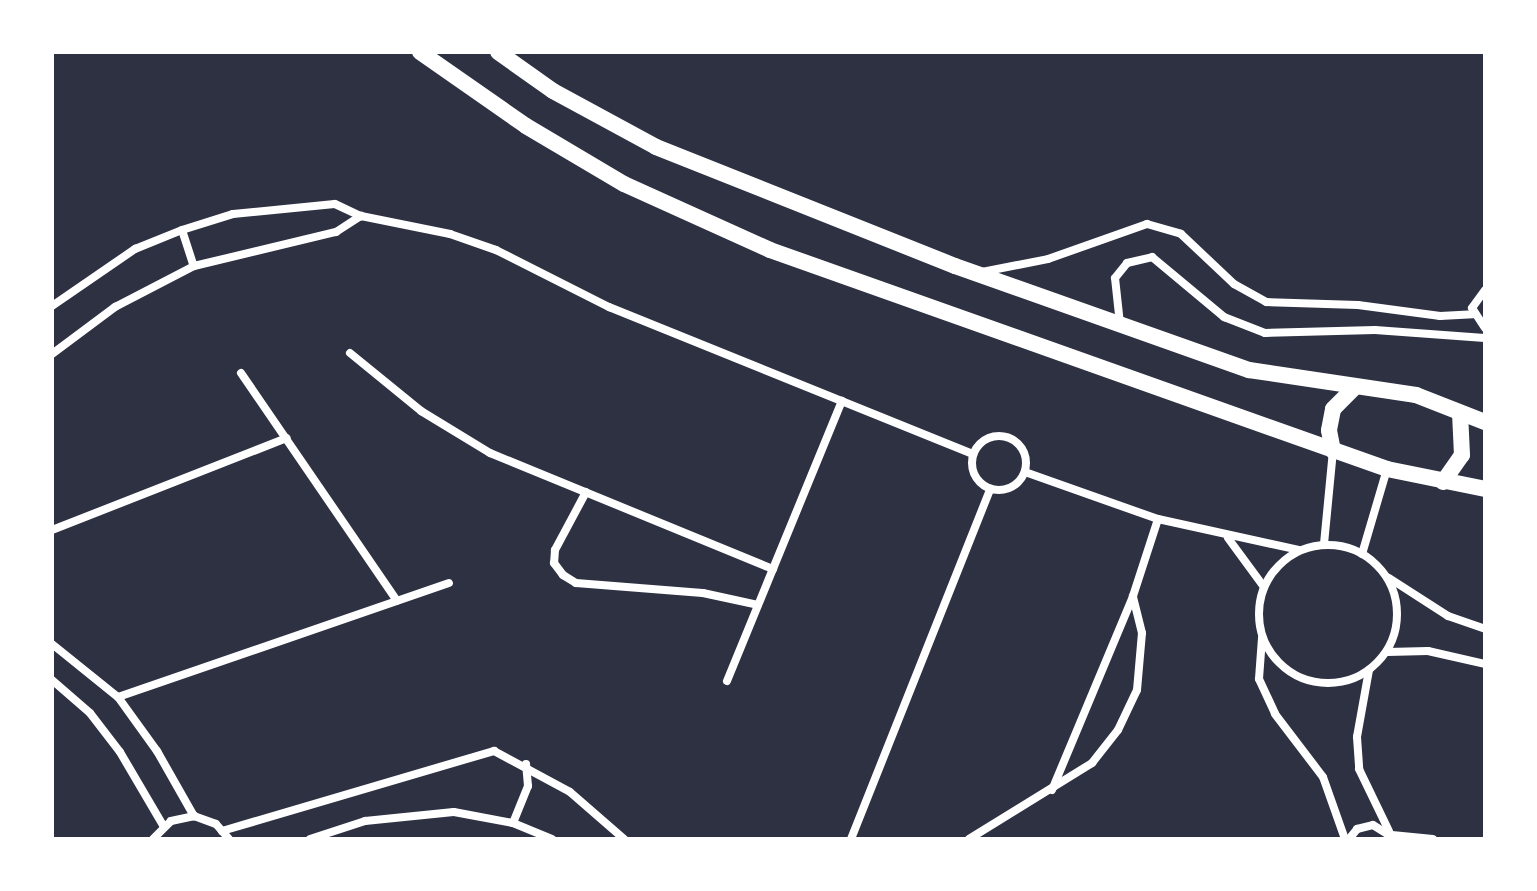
<!DOCTYPE html>
<html>
<head>
<meta charset="utf-8">
<style>
  body { margin:0 }
  #map { position:relative; width:1537px; height:891px; overflow:hidden; background:#2d3142; font-family:Manrope,sans-serif }
  div>[style] { position:absolute }
  .minor>* { height:8px; margin:-4px; padding:0 4px; transform-origin:4px; border-radius:4px; background:#fff }
  .minor>.ring { margin:-4px; padding:0; box-sizing:content-box; background:none; border:8px solid #fff; border-radius:50% }
  .secondary>* { height:16px; margin:-8px; padding:0 8px; transform-origin:8px; border-radius:8px; background:#fff }
  span { translate:-50% -50%; white-space:nowrap; text-align:center; line-height:1.15; -webkit-text-stroke:8px #fff; paint-order:stroke }
  .frame { position:absolute; inset:0; border:54px solid #fff; pointer-events:none }
</style>
</head>
<body>
<div id="map">
  <div class="minor">
    <i style="left:182px;top:230px;width:38px;rotate:72deg"></i>
    <i style="left:982px;top:272px;width:67px;rotate:-11.1deg"></i>
    <i style="left:1048px;top:259px;width:105px;rotate:-19.5deg"></i>
    <i style="left:1147px;top:224px;width:35px;rotate:16deg"></i>
    <i style="left:1181px;top:234px;width:73px;rotate:43.3deg"></i>
    <i style="left:1234px;top:284px;width:37px;rotate:29deg"></i>
    <i style="left:1266px;top:302px;width:92px;rotate:1.9deg"></i>
    <i style="left:1358px;top:305px;width:83px;rotate:7.6deg"></i>
    <i style="left:1440px;top:316px;width:33px;rotate:-3deg"></i>
    <i style="left:1485px;top:290px;width:22px;rotate:126deg"></i>
    <i style="left:1472px;top:308px;width:24px;rotate:57deg"></i>
    <i style="left:52px;top:306px;width:101px;rotate:-34.5deg"></i>
    <i style="left:135px;top:249px;width:51px;rotate:-22deg"></i>
    <i style="left:182px;top:230px;width:53px;rotate:-17.4deg"></i>
    <i style="left:233px;top:214px;width:102px;rotate:-5.6deg"></i>
    <i style="left:335px;top:204px;width:29px;rotate:25deg"></i>
    <i style="left:361px;top:216px;width:91px;rotate:11.4deg"></i>
    <i style="left:450px;top:234px;width:49px;rotate:19.2deg"></i>
    <i style="left:496px;top:250px;width:127px;rotate:26.8deg"></i>
    <i style="left:609px;top:307px;width:393px;rotate:22deg"></i>
    <i style="left:1120px;top:324px;width:46px;rotate:-96.2deg"></i>
    <i style="left:1115px;top:278px;width:19px;rotate:-51deg"></i>
    <i style="left:1127px;top:263px;width:26px;rotate:-13deg"></i>
    <i style="left:1152px;top:257px;width:94px;rotate:39.8deg"></i>
    <i style="left:1224px;top:317px;width:44px;rotate:21.3deg"></i>
    <i style="left:1265px;top:333px;width:110px;rotate:-1.6deg"></i>
    <i style="left:1375px;top:330px;width:110px;rotate:4.2deg"></i>
    <i style="left:350px;top:353px;width:92px;rotate:39.2deg"></i>
    <i style="left:421px;top:411px;width:81px;rotate:31.3deg"></i>
    <i style="left:490px;top:453px;width:306px;rotate:22.3deg"></i>
    <i style="left:52px;top:354px;width:79px;rotate:-36.7deg"></i>
    <i style="left:115px;top:307px;width:89px;rotate:-27.4deg"></i>
    <i style="left:194px;top:266px;width:146px;rotate:-13.5deg"></i>
    <i style="left:336px;top:232px;width:30px;rotate:-33deg"></i>
    <i style="left:241px;top:373px;width:276px;rotate:55.6deg"></i>
    <i class="ring" style="left:972px;top:436px;width:46px;height:46px"></i>
    <i style="left:1025px;top:472px;width:141px;rotate:19.5deg"></i>
    <i style="left:1158px;top:519px;width:144px;rotate:12.4deg"></i>
    <i style="left:586px;top:492px;width:66px;rotate:118.1deg"></i>
    <i style="left:555px;top:550px;width:13px;rotate:94deg"></i>
    <i style="left:554px;top:563px;width:15px;rotate:53deg"></i>
    <i style="left:563px;top:575px;width:15px;rotate:32deg"></i>
    <i style="left:576px;top:583px;width:127px;rotate:4.5deg"></i>
    <i style="left:703px;top:593px;width:56px;rotate:12.3deg"></i>
    <i style="left:52px;top:530px;width:252px;rotate:-21.4deg"></i>
    <i style="left:1228px;top:538px;width:61px;rotate:53.7deg"></i>
    <i style="left:1324px;top:544px;width:93px;rotate:-84.5deg"></i>
    <i class="ring" style="left:1259px;top:545px;width:130px;height:130px"></i>
    <i style="left:1362px;top:554px;width:89px;rotate:-73.6deg"></i>
    <i style="left:1389px;top:578px;width:70px;rotate:32.8deg"></i>
    <i style="left:1448px;top:616px;width:39px;rotate:19deg"></i>
    <i style="left:1262px;top:638px;width:41px;rotate:94.2deg"></i>
    <i style="left:1259px;top:679px;width:38px;rotate:65deg"></i>
    <i style="left:1275px;top:714px;width:79px;rotate:52.7deg"></i>
    <i style="left:1323px;top:777px;width:66px;rotate:70.5deg"></i>
    <i style="left:52px;top:644px;width:85px;rotate:38.8deg"></i>
    <i style="left:118px;top:697px;width:67px;rotate:54.2deg"></i>
    <i style="left:157px;top:751px;width:75px;rotate:60.4deg"></i>
    <i style="left:1387px;top:652px;width:41px;rotate:-1.4deg"></i>
    <i style="left:1428px;top:651px;width:58px;rotate:12.8deg"></i>
    <i style="left:1369px;top:670px;width:68px;rotate:100.2deg"></i>
    <i style="left:1357px;top:737px;width:32px;rotate:86deg"></i>
    <i style="left:1359px;top:769px;width:69px;rotate:64.2deg"></i>
    <i style="left:52px;top:680px;width:50px;rotate:41deg"></i>
    <i style="left:90px;top:713px;width:49px;rotate:52.4deg"></i>
    <i style="left:120px;top:752px;width:87px;rotate:59.6deg"></i>
    <i style="left:727px;top:681px;width:303px;rotate:-67.7deg"></i>
    <i style="left:118px;top:697px;width:350px;rotate:-19deg"></i>
    <i style="left:1052px;top:790px;width:210px;rotate:-67.3deg"></i>
    <i style="left:513px;top:823px;width:40px;rotate:-68deg"></i>
    <i style="left:528px;top:786px;width:22px;rotate:-95deg"></i>
    <i style="left:222px;top:831px;width:284px;rotate:-16.4deg"></i>
    <i style="left:494px;top:751px;width:86px;rotate:28.3deg"></i>
    <i style="left:570px;top:792px;width:72px;rotate:41deg"></i>
    <i style="left:1392px;top:835px;width:41px;rotate:5.6deg"></i>
    <i style="left:153px;top:839px;width:25px;rotate:-45deg"></i>
    <i style="left:171px;top:821px;width:24px;rotate:-12deg"></i>
    <i style="left:194px;top:816px;width:23px;rotate:20deg"></i>
    <i style="left:216px;top:824px;width:20px;rotate:49deg"></i>
    <i style="left:310px;top:839px;width:58px;rotate:-18.1deg"></i>
    <i style="left:365px;top:821px;width:89px;rotate:-5.8deg"></i>
    <i style="left:454px;top:812px;width:60px;rotate:10.6deg"></i>
    <i style="left:513px;top:823px;width:42px;rotate:22.3deg"></i>
    <i style="left:851px;top:839px;width:377px;rotate:-68.3deg"></i>
    <i style="left:969px;top:839px;width:145px;rotate:-31.7deg"></i>
    <i style="left:1092px;top:763px;width:42px;rotate:-51.8deg"></i>
    <i style="left:1118px;top:730px;width:44px;rotate:-64.6deg"></i>
    <i style="left:1137px;top:690px;width:57px;rotate:-85deg"></i>
    <i style="left:1142px;top:633px;width:38px;rotate:-104deg"></i>
    <i style="left:1133px;top:596px;width:81px;rotate:-72deg"></i>
    <i style="left:1349px;top:839px;width:13px;rotate:-51deg"></i>
    <i style="left:1357px;top:829px;width:16px;rotate:-14deg"></i>
    <i style="left:1373px;top:825px;width:26px;rotate:32deg"></i>
  </div>
  <div class="secondary">
    <i style="left:420px;top:52px;width:129px;rotate:34.9deg"></i>
    <i style="left:526px;top:126px;width:114px;rotate:30.6deg"></i>
    <i style="left:624px;top:184px;width:160px;rotate:24.3deg"></i>
    <i style="left:770px;top:250px;width:655px;rotate:19.54deg"></i>
    <i style="left:1387px;top:469px;width:100px;rotate:11.5deg"></i>
    <i style="left:498px;top:52px;width:67px;rotate:35.3deg"></i>
    <i style="left:553px;top:91px;width:117px;rotate:28.5deg"></i>
    <i style="left:656px;top:147px;width:322px;rotate:21.7deg"></i>
    <i style="left:955px;top:266px;width:312px;rotate:19.5deg"></i>
    <i style="left:1249px;top:370px;width:169px;rotate:8.5deg"></i>
    <i style="left:1416px;top:395px;width:74px;rotate:21.4deg"></i>
    <i style="left:1333px;top:451px;width:21px;rotate:-101deg"></i>
    <i style="left:1329px;top:430px;width:21px;rotate:-79deg"></i>
    <i style="left:1333px;top:409px;width:31px;rotate:-45deg"></i>
    <i style="left:1443px;top:482px;width:33px;rotate:-55deg"></i>
    <i style="left:1462px;top:455px;width:42px;rotate:-92.7deg"></i>
  </div>
  <div class="frame"></div>
</div>
</body>
</html>
